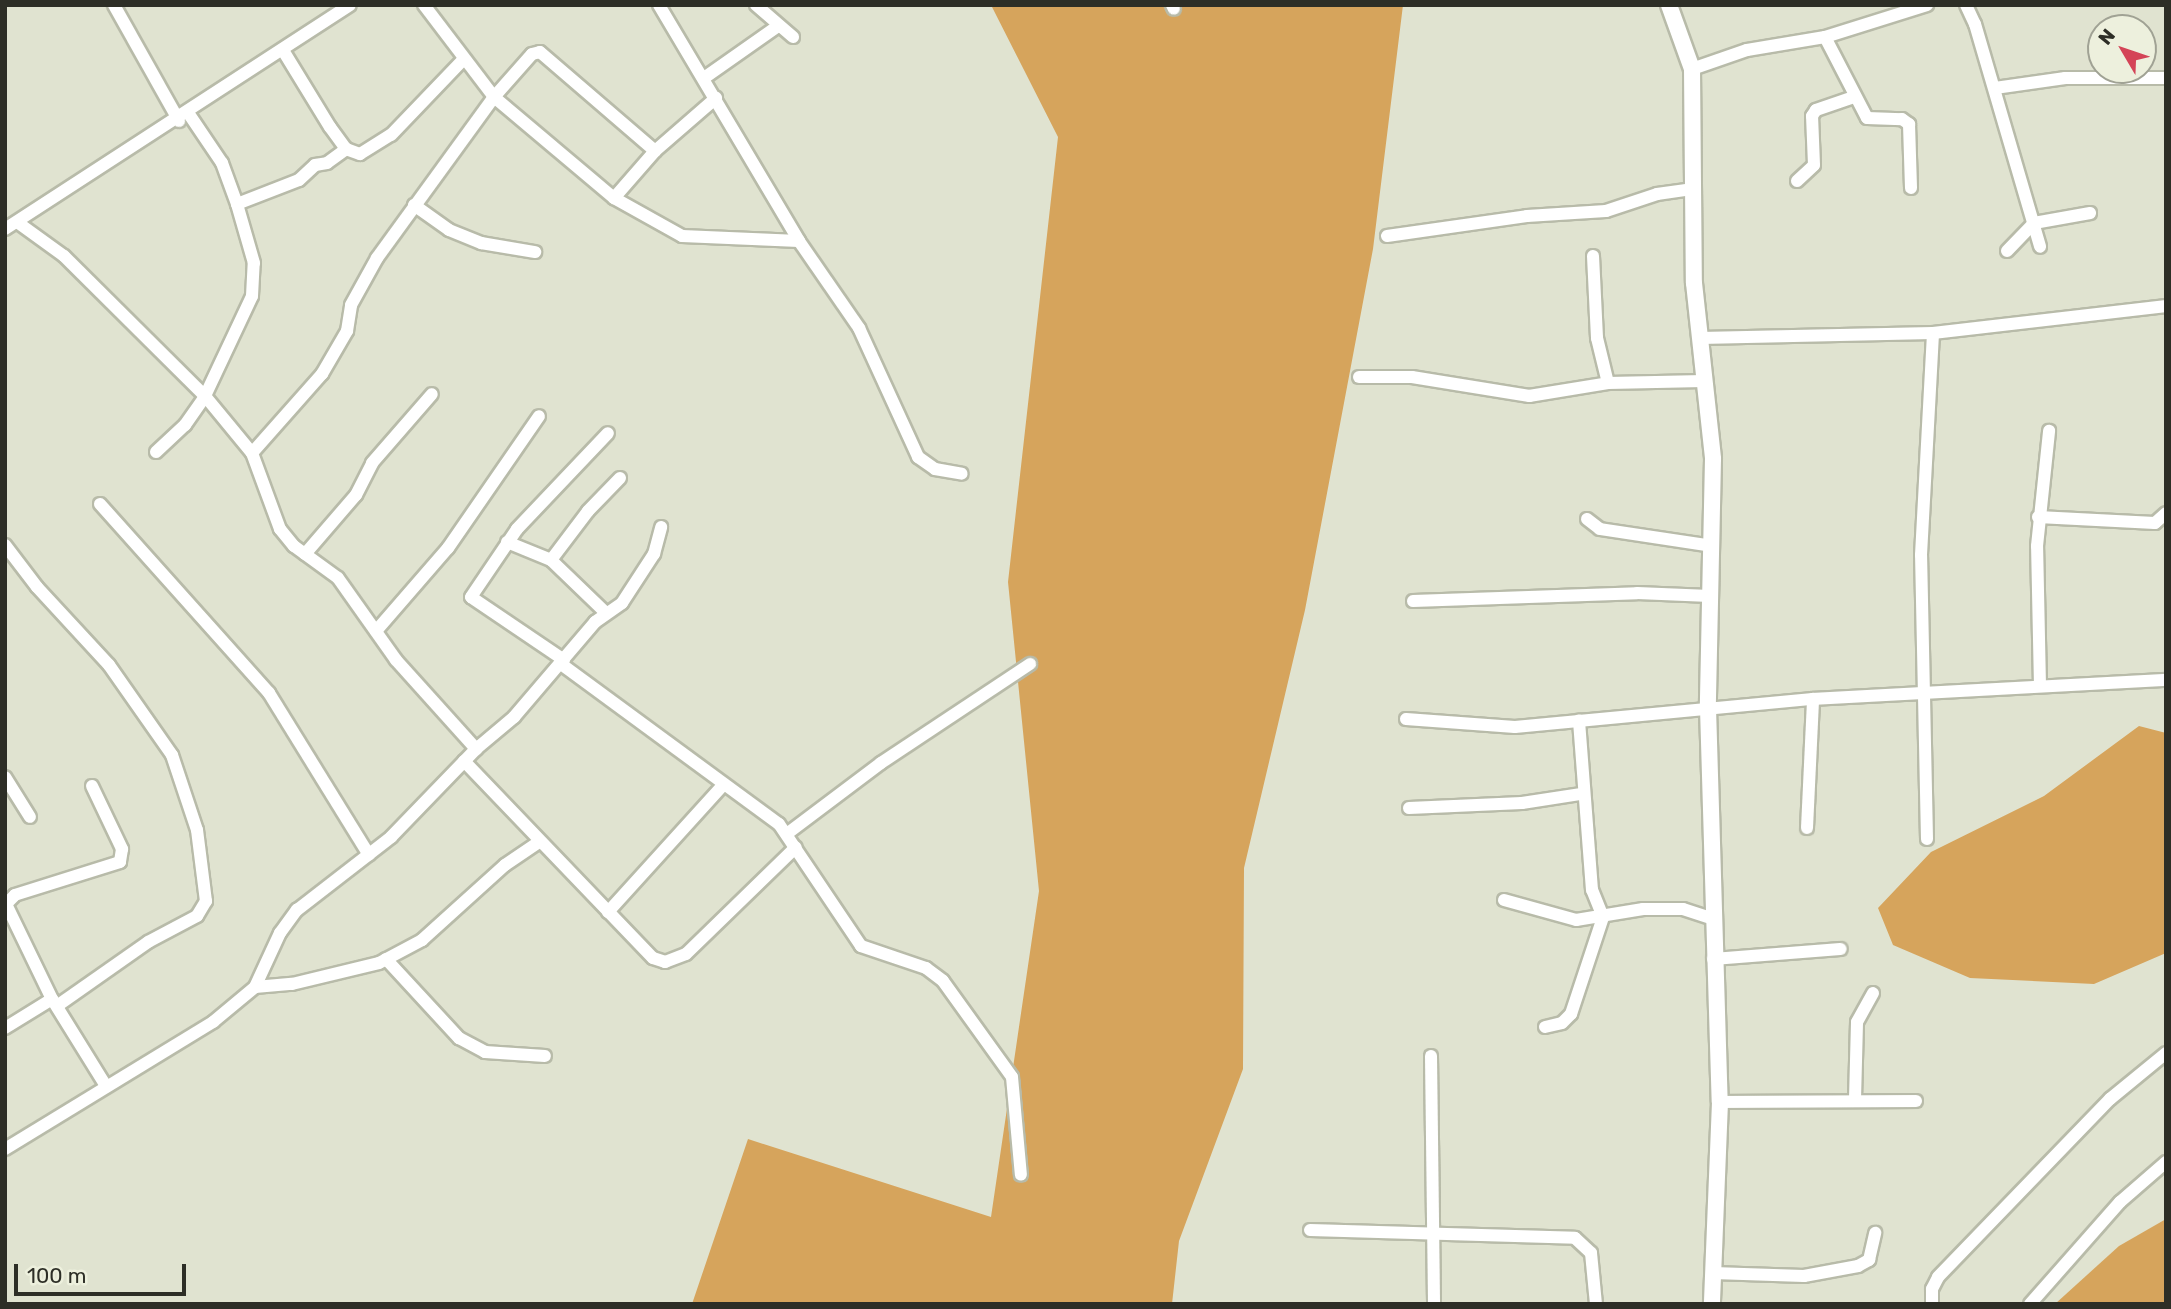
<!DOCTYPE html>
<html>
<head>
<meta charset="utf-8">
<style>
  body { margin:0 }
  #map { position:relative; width:2171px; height:1309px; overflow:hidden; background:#e0e3d0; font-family:Rubik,sans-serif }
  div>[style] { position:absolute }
  .green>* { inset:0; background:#d6a45c }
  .roads { filter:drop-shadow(2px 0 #b8bba9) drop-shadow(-2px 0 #b8bba9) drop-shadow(0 2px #b8bba9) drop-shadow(0 -2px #b8bba9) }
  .minor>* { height:12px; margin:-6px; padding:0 6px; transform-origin:6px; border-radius:6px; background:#fff }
  .tertiary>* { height:16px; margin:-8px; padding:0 8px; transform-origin:8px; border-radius:8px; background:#fff }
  span { translate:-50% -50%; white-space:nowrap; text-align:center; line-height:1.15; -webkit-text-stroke:7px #edf0dd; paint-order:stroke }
  .frame { position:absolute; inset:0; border:7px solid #2d2e26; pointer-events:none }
  .north { position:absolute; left:2087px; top:14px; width:70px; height:70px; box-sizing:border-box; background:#edf0dd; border:2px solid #a0a294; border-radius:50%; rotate:309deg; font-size:19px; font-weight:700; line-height:28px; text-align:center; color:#2d2e26 }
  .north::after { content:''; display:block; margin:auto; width:24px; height:32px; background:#d44457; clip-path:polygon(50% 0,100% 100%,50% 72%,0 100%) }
  .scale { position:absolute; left:14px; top:1264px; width:172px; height:32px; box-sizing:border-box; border:4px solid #2d2e26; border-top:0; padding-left:9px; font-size:21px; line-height:24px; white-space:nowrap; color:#2d2e26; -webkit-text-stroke:5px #edf0dd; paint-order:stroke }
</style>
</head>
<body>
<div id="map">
  <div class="green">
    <i style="clip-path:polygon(991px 5px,1403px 5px,1373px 249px,1305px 610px,1244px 868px,1243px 1069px,1179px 1241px,1172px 1304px,692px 1304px,748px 1139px,991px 1217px,1039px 891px,1008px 582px,1058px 137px)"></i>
    <i style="clip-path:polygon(2139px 726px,2166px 733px,2166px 953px,2094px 984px,1970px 978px,1893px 945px,1878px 908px,1931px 852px,2044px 796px)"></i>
    <i style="clip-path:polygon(2166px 1219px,2166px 1304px,2055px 1304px,2119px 1246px)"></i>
  </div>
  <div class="roads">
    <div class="minor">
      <i style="left:114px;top:5px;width:133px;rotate:60.7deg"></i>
      <i style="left:424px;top:5px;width:116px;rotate:52.7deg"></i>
      <i style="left:494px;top:97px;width:157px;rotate:40.1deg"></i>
      <i style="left:614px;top:198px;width:78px;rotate:29.2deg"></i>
      <i style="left:682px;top:236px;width:117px;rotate:2.4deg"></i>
      <i style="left:659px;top:5px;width:274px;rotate:59.3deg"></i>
      <i style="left:799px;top:241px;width:106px;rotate:55.4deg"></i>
      <i style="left:859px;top:328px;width:142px;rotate:65.4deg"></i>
      <i style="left:918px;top:457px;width:21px;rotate:35deg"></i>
      <i style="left:935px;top:469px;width:27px;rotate:10deg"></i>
      <i style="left:756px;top:5px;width:49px;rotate:40.9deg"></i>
      <i style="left:1172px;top:5px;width:4px;rotate:63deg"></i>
      <i style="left:1966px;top:5px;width:21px;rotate:65deg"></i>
      <i style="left:1975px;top:24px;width:232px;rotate:73.7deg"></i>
      <i style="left:1825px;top:37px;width:91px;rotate:62.6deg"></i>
      <i style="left:1867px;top:118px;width:35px;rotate:2deg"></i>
      <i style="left:1902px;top:119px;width:9px;rotate:36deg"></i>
      <i style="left:1909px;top:124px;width:64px;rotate:88.2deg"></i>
      <i style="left:284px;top:52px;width:88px;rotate:58.5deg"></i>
      <i style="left:330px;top:127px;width:27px;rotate:54deg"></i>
      <i style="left:346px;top:149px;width:15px;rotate:20deg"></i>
      <i style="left:360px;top:154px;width:36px;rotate:-32deg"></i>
      <i style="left:391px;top:135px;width:105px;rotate:-46.2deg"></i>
      <i style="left:1692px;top:69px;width:58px;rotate:-19.1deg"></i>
      <i style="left:1747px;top:50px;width:79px;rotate:-9.5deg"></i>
      <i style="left:1825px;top:37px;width:107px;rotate:-17.4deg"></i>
      <i style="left:704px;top:78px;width:90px;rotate:-35.1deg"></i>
      <i style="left:1995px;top:88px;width:71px;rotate:-8.1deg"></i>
      <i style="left:2065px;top:78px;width:101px"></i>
      <i style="left:1797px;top:181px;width:23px;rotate:-43deg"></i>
      <i style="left:1814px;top:165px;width:49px;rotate:-92.3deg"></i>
      <i style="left:1812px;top:116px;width:7px;rotate:-56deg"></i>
      <i style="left:1816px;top:110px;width:40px;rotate:-18.9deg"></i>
      <i style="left:614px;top:198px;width:62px;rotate:-48.9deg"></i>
      <i style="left:655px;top:151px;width:81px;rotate:-41deg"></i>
      <i style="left:237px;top:204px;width:66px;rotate:-21.2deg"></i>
      <i style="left:299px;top:180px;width:22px;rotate:-43deg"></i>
      <i style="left:315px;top:165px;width:12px;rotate:-9deg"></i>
      <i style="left:327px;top:163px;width:24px;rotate:-36deg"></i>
      <i style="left:414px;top:205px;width:43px;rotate:35.5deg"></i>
      <i style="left:449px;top:230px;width:35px;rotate:22deg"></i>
      <i style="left:481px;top:243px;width:55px;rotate:9.5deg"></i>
      <i style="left:17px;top:222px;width:58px;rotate:35.9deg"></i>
      <i style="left:64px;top:256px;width:199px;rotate:44.8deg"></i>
      <i style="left:205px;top:396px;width:74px;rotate:50.5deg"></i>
      <i style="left:252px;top:453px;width:81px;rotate:69.8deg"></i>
      <i style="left:280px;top:529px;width:22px;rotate:51deg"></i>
      <i style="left:294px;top:546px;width:54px;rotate:36deg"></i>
      <i style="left:338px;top:578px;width:100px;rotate:54.7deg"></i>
      <i style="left:396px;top:660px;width:120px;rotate:48deg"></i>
      <i style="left:5px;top:229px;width:411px;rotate:-33deg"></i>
      <i style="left:1387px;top:236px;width:141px;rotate:-8.1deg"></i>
      <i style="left:1527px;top:216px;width:79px;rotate:-3.6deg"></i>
      <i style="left:1606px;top:211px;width:54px;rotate:-18.4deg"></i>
      <i style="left:1657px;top:194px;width:35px;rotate:-8deg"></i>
      <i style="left:2007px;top:251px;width:39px;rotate:-46deg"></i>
      <i style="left:2034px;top:223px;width:57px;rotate:-10.1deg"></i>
      <i style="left:1593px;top:256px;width:82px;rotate:87.2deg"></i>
      <i style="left:1597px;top:338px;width:46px;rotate:76.3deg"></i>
      <i style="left:1700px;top:338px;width:233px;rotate:-1.2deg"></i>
      <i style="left:1933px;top:333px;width:235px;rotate:-6.6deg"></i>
      <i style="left:1359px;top:377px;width:53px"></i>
      <i style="left:1412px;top:377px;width:119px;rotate:9.2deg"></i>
      <i style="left:1529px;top:396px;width:80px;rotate:-9.3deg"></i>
      <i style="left:1608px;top:383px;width:96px;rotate:-1.2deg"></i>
      <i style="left:156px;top:452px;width:40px;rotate:-43deg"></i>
      <i style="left:185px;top:425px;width:35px;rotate:-55deg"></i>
      <i style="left:205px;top:396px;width:110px;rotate:-64.8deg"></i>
      <i style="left:252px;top:296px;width:33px;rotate:-87deg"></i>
      <i style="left:254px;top:263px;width:61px;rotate:-106.1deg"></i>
      <i style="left:237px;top:204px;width:44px;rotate:-110.1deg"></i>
      <i style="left:222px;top:163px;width:59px;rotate:-124deg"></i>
      <i style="left:252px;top:453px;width:106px;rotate:-48.5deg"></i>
      <i style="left:322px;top:374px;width:50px;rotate:-59.8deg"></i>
      <i style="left:347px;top:331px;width:26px;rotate:-81deg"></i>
      <i style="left:351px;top:305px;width:54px;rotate:-61deg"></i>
      <i style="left:377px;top:258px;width:199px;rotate:-54deg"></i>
      <i style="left:494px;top:97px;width:57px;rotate:-48.5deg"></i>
      <i style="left:532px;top:54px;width:8px;rotate:-14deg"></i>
      <i style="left:540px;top:52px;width:152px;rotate:40.7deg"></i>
      <i style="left:100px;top:504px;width:254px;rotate:48.2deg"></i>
      <i style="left:269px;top:693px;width:190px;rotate:58.3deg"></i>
      <i style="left:2038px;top:517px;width:117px;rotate:2.9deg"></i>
      <i style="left:2155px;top:523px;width:15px;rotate:-42deg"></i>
      <i style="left:1587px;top:519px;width:16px;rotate:38deg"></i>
      <i style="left:1600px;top:529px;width:113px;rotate:8.6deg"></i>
      <i style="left:507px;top:542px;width:48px;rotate:22.2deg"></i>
      <i style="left:551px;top:560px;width:76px;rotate:43.9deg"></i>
      <i style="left:5px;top:545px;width:53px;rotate:52.7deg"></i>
      <i style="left:37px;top:587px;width:106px;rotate:47.3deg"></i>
      <i style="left:109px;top:665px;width:110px;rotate:55deg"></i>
      <i style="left:172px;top:755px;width:79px;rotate:71.6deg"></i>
      <i style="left:197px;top:830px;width:72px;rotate:82.8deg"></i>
      <i style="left:206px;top:901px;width:17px;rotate:121deg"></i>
      <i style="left:197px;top:916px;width:55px;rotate:152deg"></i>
      <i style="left:148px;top:942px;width:111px;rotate:144.9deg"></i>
      <i style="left:305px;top:554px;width:78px;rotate:-49.2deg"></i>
      <i style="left:356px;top:495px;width:36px;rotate:-63deg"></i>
      <i style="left:372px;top:463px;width:91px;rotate:-49deg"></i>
      <i style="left:551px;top:560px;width:61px;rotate:-52.9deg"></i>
      <i style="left:588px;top:511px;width:46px;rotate:-45.9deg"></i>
      <i style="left:1413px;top:601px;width:224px;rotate:-2deg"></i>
      <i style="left:1637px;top:593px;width:73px;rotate:2.4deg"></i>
      <i style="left:376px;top:631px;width:110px;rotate:-49.1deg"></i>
      <i style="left:448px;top:548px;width:160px;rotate:-55.4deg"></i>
      <i style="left:564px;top:660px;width:112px;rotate:-145.9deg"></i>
      <i style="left:471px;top:597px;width:82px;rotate:-55.9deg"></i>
      <i style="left:517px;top:529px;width:132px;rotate:-46.5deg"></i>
      <i style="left:561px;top:664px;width:270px;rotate:36.3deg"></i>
      <i style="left:779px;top:824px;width:147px;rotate:56.1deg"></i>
      <i style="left:861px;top:946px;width:69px;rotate:18.7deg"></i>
      <i style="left:926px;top:968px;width:21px;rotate:37deg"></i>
      <i style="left:943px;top:981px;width:118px;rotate:54.3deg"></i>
      <i style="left:1012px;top:1077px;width:98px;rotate:84.8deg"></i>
      <i style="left:2040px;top:686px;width:140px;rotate:-91.2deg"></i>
      <i style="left:2037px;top:546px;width:116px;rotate:-84deg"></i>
      <i style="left:1406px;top:719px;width:109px;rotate:4.2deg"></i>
      <i style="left:1515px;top:727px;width:299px;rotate:-5.4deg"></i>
      <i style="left:1813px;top:699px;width:354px;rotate:-3.1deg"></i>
      <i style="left:464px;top:761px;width:273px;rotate:46.2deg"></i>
      <i style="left:653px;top:958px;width:13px;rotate:18deg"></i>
      <i style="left:665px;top:962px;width:22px;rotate:-21deg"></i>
      <i style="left:686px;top:954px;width:153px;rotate:-44.2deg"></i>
      <i style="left:5px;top:777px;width:47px;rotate:58deg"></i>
      <i style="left:92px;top:786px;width:70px;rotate:64.5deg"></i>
      <i style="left:122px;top:849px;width:13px;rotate:99deg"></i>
      <i style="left:120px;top:862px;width:110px;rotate:162.6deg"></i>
      <i style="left:15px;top:895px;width:13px;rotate:135deg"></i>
      <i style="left:6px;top:904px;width:106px;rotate:64.2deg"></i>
      <i style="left:52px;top:999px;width:102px;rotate:58.2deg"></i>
      <i style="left:1409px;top:808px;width:113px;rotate:-2.5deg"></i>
      <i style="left:1522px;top:803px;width:60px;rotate:-8.7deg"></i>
      <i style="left:1807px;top:828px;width:129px;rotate:-87.3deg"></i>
      <i style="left:788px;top:833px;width:116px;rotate:-37deg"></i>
      <i style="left:881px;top:763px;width:179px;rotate:-33.6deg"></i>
      <i style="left:1927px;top:839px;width:284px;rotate:-91.2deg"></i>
      <i style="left:1921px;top:555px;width:222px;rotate:-86.9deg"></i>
      <i style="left:1504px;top:900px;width:75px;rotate:15.5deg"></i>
      <i style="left:1576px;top:920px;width:68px;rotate:-9.3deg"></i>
      <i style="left:1643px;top:909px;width:40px"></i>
      <i style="left:1683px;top:909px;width:29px;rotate:18deg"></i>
      <i style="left:608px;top:912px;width:171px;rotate:-47.8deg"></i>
      <i style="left:386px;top:959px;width:108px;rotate:47.3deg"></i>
      <i style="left:459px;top:1038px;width:30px;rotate:28deg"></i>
      <i style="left:485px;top:1052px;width:60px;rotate:3.8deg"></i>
      <i style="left:1713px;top:959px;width:128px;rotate:-4.5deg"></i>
      <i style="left:255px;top:987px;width:37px;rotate:-5deg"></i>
      <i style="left:292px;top:984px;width:89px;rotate:-13.6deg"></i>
      <i style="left:379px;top:963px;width:49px;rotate:-28.1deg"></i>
      <i style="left:422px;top:940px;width:112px;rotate:-42.1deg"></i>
      <i style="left:505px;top:865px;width:41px;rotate:-34.1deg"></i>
      <i style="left:1545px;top:1027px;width:17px;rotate:-13deg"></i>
      <i style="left:1562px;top:1023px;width:13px;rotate:-45deg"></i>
      <i style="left:1571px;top:1014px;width:102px;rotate:-71.7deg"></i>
      <i style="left:1603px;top:917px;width:29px;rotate:-112deg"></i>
      <i style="left:1592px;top:890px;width:170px;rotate:-94.4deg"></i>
      <i style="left:5px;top:1028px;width:55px;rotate:-31.7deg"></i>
      <i style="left:1431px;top:1056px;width:248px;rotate:89.3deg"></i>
      <i style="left:1855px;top:1099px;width:77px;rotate:-88.5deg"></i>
      <i style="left:1857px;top:1022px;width:33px;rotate:-61deg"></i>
      <i style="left:1720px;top:1102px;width:196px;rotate:-0.3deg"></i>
      <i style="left:5px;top:1149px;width:244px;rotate:-31.4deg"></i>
      <i style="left:213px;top:1022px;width:55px;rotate:-39.8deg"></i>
      <i style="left:255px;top:987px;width:60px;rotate:-65.2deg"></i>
      <i style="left:280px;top:933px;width:29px;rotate:-54deg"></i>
      <i style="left:297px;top:910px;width:119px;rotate:-37.8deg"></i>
      <i style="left:391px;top:837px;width:122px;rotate:-46deg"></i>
      <i style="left:476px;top:749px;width:50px;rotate:-40.1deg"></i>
      <i style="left:514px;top:717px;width:125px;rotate:-49.5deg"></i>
      <i style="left:595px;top:622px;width:33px;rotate:-35deg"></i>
      <i style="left:622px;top:603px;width:59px;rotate:-56.9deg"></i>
      <i style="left:654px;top:554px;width:28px;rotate:-75deg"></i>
      <i style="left:1310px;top:1230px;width:265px;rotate:1.7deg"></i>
      <i style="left:1575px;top:1238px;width:22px;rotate:43deg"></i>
      <i style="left:1591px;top:1253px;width:51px;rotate:84.4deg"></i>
      <i style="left:1713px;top:1273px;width:91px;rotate:1.9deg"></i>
      <i style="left:1804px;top:1276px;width:55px;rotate:-10.5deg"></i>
      <i style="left:1858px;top:1266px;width:13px;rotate:-29deg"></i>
      <i style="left:1869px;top:1260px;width:28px;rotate:-77deg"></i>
      <i style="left:1932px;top:1304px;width:15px;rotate:-90deg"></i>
      <i style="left:1932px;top:1289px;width:13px;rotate:-63deg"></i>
      <i style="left:1938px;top:1277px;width:248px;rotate:-46deg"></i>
      <i style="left:2110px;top:1099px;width:72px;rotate:-39.4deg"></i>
      <i style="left:2030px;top:1304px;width:136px;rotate:-48.6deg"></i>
      <i style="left:2120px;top:1202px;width:61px;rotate:-41deg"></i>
    </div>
    <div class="tertiary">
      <i style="left:1669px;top:5px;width:68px;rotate:70.2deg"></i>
      <i style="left:1692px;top:69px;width:214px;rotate:89.5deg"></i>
      <i style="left:1694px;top:283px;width:177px;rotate:83.8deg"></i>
      <i style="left:1713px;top:459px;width:249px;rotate:91.2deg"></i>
      <i style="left:1708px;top:708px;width:394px;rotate:88.3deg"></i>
      <i style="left:1720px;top:1102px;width:202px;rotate:92.3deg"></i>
    </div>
  </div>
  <div class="frame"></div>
  <div class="north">N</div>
  <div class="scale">100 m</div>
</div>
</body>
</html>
